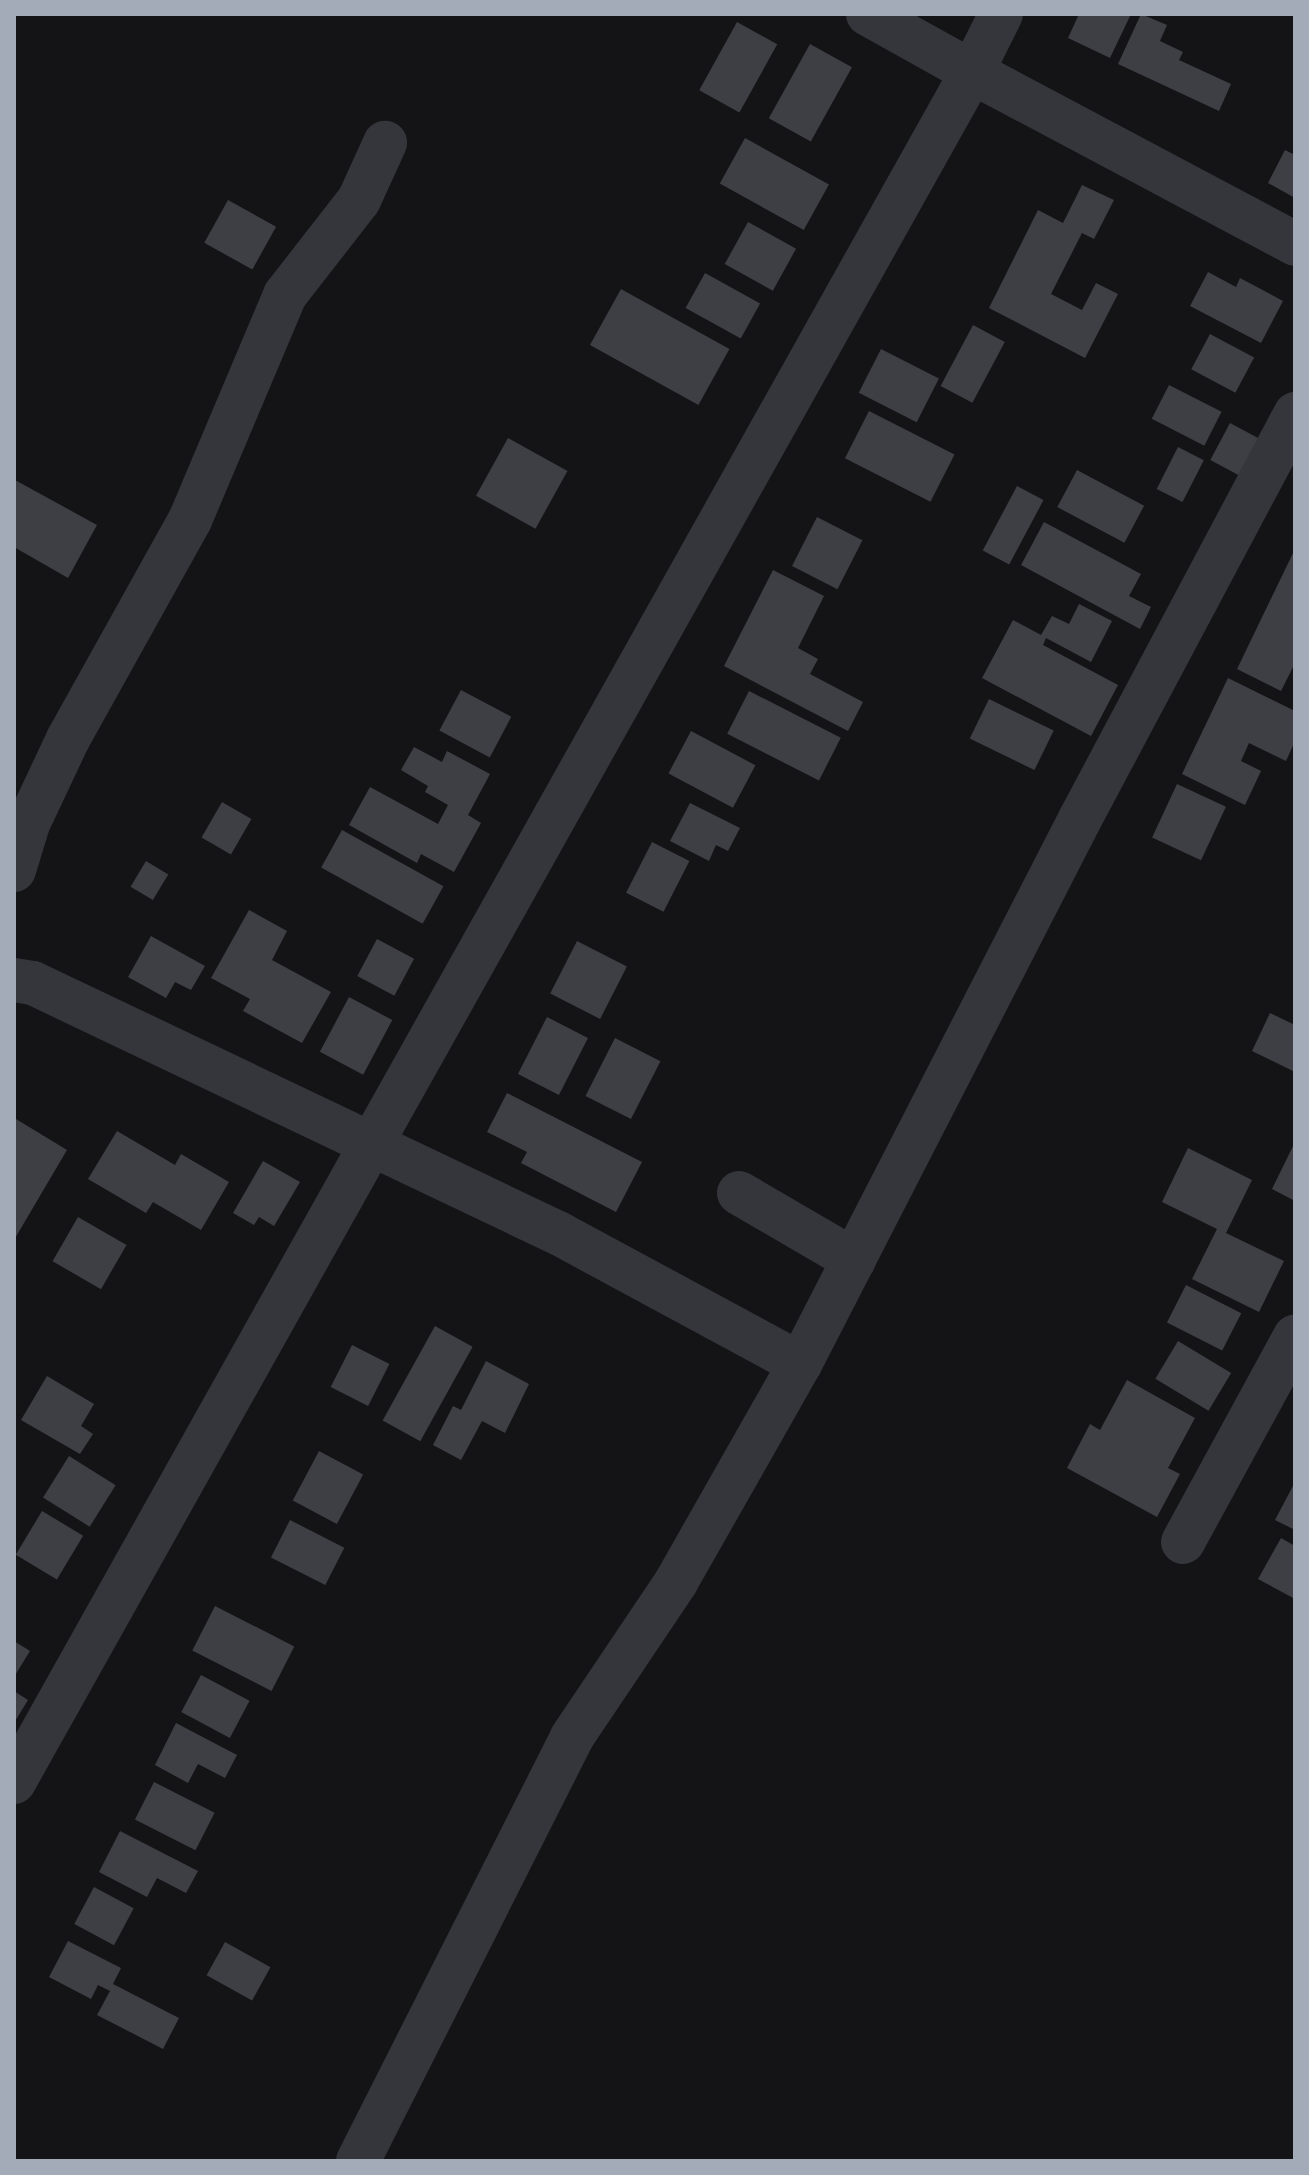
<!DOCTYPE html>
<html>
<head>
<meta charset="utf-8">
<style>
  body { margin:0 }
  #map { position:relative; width:1309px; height:2175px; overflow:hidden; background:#141416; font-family:Manrope,sans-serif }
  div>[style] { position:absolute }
  .building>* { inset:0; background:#3e3f44; transform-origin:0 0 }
  .minor>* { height:44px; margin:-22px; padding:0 22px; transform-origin:22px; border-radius:22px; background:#34363b }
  span { translate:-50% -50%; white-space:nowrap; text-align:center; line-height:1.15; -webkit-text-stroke:6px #0f0f11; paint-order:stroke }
  .frame { position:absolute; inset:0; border:16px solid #a4abb8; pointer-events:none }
</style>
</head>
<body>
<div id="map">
  <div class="building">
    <i style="clip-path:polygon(1079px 14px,1131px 14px,1110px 58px,1068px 38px)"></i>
    <i style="clip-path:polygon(1141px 14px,1167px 25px,1160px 41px,1183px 52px,1179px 60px,1231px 84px,1219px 111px,1118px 64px)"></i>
    <i style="left:737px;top:22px;width:46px;height:78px;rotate:29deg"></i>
    <i style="left:810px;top:44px;width:48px;height:85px;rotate:29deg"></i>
    <i style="left:745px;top:138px;width:96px;height:52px;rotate:29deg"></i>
    <i style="clip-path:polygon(1285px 150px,1295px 155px,1295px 198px,1268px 183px)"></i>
    <i style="clip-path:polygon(1082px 185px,1114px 200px,1094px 239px,1082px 233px,1051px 294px,1082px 310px,1096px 283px,1118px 294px,1085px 358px,989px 308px,1038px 210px,1063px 223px)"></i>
    <i style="left:228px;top:200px;width:55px;height:49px;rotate:29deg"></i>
    <i style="left:748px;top:222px;width:55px;height:48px;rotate:29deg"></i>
    <i style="clip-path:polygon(1208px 272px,1236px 287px,1240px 278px,1283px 301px,1261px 343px,1190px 306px)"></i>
    <i style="left:705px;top:273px;width:63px;height:40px;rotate:29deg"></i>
    <i style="left:621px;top:289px;width:124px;height:64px;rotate:29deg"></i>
    <i style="left:973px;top:325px;width:36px;height:69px;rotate:28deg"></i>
    <i style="left:1210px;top:334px;width:50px;height:40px;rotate:28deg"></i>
    <i style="left:881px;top:349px;width:65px;height:49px;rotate:27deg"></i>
    <i style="left:1169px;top:385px;width:59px;height:38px;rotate:27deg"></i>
    <i style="left:869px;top:411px;width:96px;height:53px;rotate:27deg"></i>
    <i style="left:1230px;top:423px;width:36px;height:42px;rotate:28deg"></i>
    <i style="left:508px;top:438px;width:68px;height:66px;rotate:29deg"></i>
    <i style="left:1178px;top:447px;width:29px;height:47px;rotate:27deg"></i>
    <i style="left:1077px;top:470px;width:76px;height:42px;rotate:28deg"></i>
    <i style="clip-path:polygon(15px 480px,97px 525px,68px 578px,14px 547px)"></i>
    <i style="left:1017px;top:486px;width:30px;height:73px;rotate:28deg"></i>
    <i style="left:817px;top:517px;width:51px;height:55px;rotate:27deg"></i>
    <i style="clip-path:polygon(1044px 522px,1141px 574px,1129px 596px,1151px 607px,1140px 629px,1021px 565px)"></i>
    <i style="clip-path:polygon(1295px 549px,1295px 663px,1281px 691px,1237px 669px)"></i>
    <i style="clip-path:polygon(773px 570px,824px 596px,798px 648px,818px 659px,810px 674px,863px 702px,848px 731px,724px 666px)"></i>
    <i style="clip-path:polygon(1079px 604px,1112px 621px,1091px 662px,1046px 638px,1043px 645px,1118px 685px,1091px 736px,982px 678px,1013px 620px,1041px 635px,1052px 616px,1069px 624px)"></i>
    <i style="clip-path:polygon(1228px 678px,1295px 711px,1295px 741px,1286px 761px,1249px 743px,1241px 761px,1261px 771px,1245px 805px,1182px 774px)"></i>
    <i style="left:461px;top:690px;width:57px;height:46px;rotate:28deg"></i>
    <i style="left:749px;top:691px;width:103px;height:48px;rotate:27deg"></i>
    <i style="left:989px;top:699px;width:72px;height:44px;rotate:26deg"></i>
    <i style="left:691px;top:731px;width:73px;height:48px;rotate:28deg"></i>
    <i style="clip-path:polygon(414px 747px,442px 762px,447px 751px,490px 774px,468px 815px,481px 823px,454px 872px,421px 854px,417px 863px,349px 825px,370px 787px,438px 824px,448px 805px,425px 792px,428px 786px,401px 770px)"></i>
    <i style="left:1177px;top:784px;width:54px;height:59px;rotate:25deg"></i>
    <i style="left:222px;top:802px;width:34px;height:41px;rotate:30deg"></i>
    <i style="clip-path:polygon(690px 803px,740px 828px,728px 851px,716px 845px,709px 861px,670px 841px)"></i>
    <i style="left:342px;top:830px;width:116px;height:43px;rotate:29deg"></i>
    <i style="left:652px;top:842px;width:42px;height:57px;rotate:27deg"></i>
    <i style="left:146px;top:861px;width:26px;height:30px;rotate:31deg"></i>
    <i style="clip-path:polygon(249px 910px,287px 931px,272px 960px,331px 992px,302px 1043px,243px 1011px,250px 999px,211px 978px)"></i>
    <i style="clip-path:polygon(151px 936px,205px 966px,191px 990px,175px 982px,166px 998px,128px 977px)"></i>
    <i style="left:377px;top:939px;width:42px;height:42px;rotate:28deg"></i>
    <i style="left:577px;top:941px;width:56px;height:59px;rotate:27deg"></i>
    <i style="left:349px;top:997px;width:49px;height:62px;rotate:28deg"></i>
    <i style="clip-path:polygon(1270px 1013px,1295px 1025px,1295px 1072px,1252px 1051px)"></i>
    <i style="left:547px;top:1017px;width:46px;height:64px;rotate:27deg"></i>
    <i style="left:615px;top:1038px;width:51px;height:65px;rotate:27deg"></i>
    <i style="clip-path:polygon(507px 1093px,642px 1162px,616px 1212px,521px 1163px,527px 1152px,487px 1132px)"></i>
    <i style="clip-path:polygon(16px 1119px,67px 1150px,14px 1240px,14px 1123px)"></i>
    <i style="clip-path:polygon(117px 1131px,175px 1165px,181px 1154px,229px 1182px,201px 1230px,153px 1202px,146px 1213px,88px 1179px)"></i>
    <i style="clip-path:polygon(1295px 1142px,1295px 1201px,1272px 1189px)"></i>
    <i style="clip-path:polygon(1188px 1148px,1252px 1180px,1226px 1233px,1284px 1261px,1259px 1312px,1192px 1279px,1217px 1229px,1162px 1202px)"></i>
    <i style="clip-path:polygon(263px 1161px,300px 1182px,274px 1226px,259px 1217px,254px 1225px,233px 1213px)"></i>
    <i style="left:78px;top:1217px;width:56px;height:51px;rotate:30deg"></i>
    <i style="left:1186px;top:1285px;width:62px;height:42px;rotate:27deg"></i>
    <i style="left:435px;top:1326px;width:43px;height:108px;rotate:29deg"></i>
    <i style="left:1178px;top:1341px;width:62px;height:44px;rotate:31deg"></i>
    <i style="left:352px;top:1345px;width:42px;height:47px;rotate:27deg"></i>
    <i style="clip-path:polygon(486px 1361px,529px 1384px,505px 1433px,482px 1421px,461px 1460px,433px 1445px,453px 1406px,461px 1410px)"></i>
    <i style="clip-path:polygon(47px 1376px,94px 1404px,81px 1426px,93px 1434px,80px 1454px,21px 1420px)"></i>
    <i style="clip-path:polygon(1127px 1380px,1195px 1418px,1168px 1468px,1180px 1474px,1157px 1517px,1067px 1468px,1090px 1424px,1100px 1430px)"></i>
    <i style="left:319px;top:1451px;width:50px;height:56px;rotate:28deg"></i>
    <i style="left:69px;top:1456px;width:55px;height:49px;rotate:32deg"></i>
    <i style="clip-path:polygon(1295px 1482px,1295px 1530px,1275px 1520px)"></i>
    <i style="left:42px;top:1511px;width:48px;height:51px;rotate:31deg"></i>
    <i style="left:290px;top:1520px;width:61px;height:42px;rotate:27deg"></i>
    <i style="clip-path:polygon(1281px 1538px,1295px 1546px,1295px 1599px,1258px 1579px)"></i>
    <i style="left:215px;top:1606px;width:89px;height:50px;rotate:27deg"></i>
    <i style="clip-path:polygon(14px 1641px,30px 1651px,14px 1677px)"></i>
    <i style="left:201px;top:1675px;width:55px;height:42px;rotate:28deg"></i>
    <i style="clip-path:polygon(14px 1691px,28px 1700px,14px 1723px)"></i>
    <i style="clip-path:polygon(176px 1723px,237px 1755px,225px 1778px,198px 1764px,188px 1783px,155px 1765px)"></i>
    <i style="left:154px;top:1782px;width:68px;height:42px;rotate:27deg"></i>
    <i style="clip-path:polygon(120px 1831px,198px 1871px,186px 1893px,157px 1878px,147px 1897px,99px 1872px)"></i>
    <i style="left:94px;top:1887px;width:45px;height:42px;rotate:28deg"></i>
    <i style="clip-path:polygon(68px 1941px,121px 1968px,113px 1984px,179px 2018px,163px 2049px,97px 2015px,110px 1991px,98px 1985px,91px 1999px,49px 1977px)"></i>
    <i style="left:225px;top:1942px;width:52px;height:38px;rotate:29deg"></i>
  </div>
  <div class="minor">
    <i style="left:1001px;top:14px;width:65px;rotate:116.6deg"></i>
    <i style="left:972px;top:72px;width:366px;rotate:28deg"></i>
    <i style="left:14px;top:870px;width:48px;rotate:-73.1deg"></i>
    <i style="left:28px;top:824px;width:94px;rotate:-64.8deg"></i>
    <i style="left:68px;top:739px;width:251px;rotate:-60.9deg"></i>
    <i style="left:190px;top:520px;width:244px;rotate:-67.1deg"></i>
    <i style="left:285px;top:295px;width:120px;rotate:-52.1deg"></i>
    <i style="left:359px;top:200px;width:63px;rotate:-65.5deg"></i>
    <i style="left:14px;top:980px;width:19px;rotate:9deg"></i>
    <i style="left:33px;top:983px;width:584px;rotate:25.47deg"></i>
    <i style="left:560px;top:1234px;width:273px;rotate:28.4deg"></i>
    <i style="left:739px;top:1193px;width:133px;rotate:30.2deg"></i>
    <i style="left:1183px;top:1542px;width:234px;rotate:-61.4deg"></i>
    <i style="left:14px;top:1782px;width:1960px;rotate:-60.74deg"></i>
    <i style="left:972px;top:72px;width:119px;rotate:-150.9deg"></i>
    <i style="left:358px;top:2161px;width:475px;rotate:-63.2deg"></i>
    <i style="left:572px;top:1737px;width:187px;rotate:-56.1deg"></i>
    <i style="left:676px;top:1582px;width:251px;rotate:-60.4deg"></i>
    <i style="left:800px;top:1364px;width:613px;rotate:-62.81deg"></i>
    <i style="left:1080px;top:819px;width:459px;rotate:-62deg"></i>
  </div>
  <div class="frame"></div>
</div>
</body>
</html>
